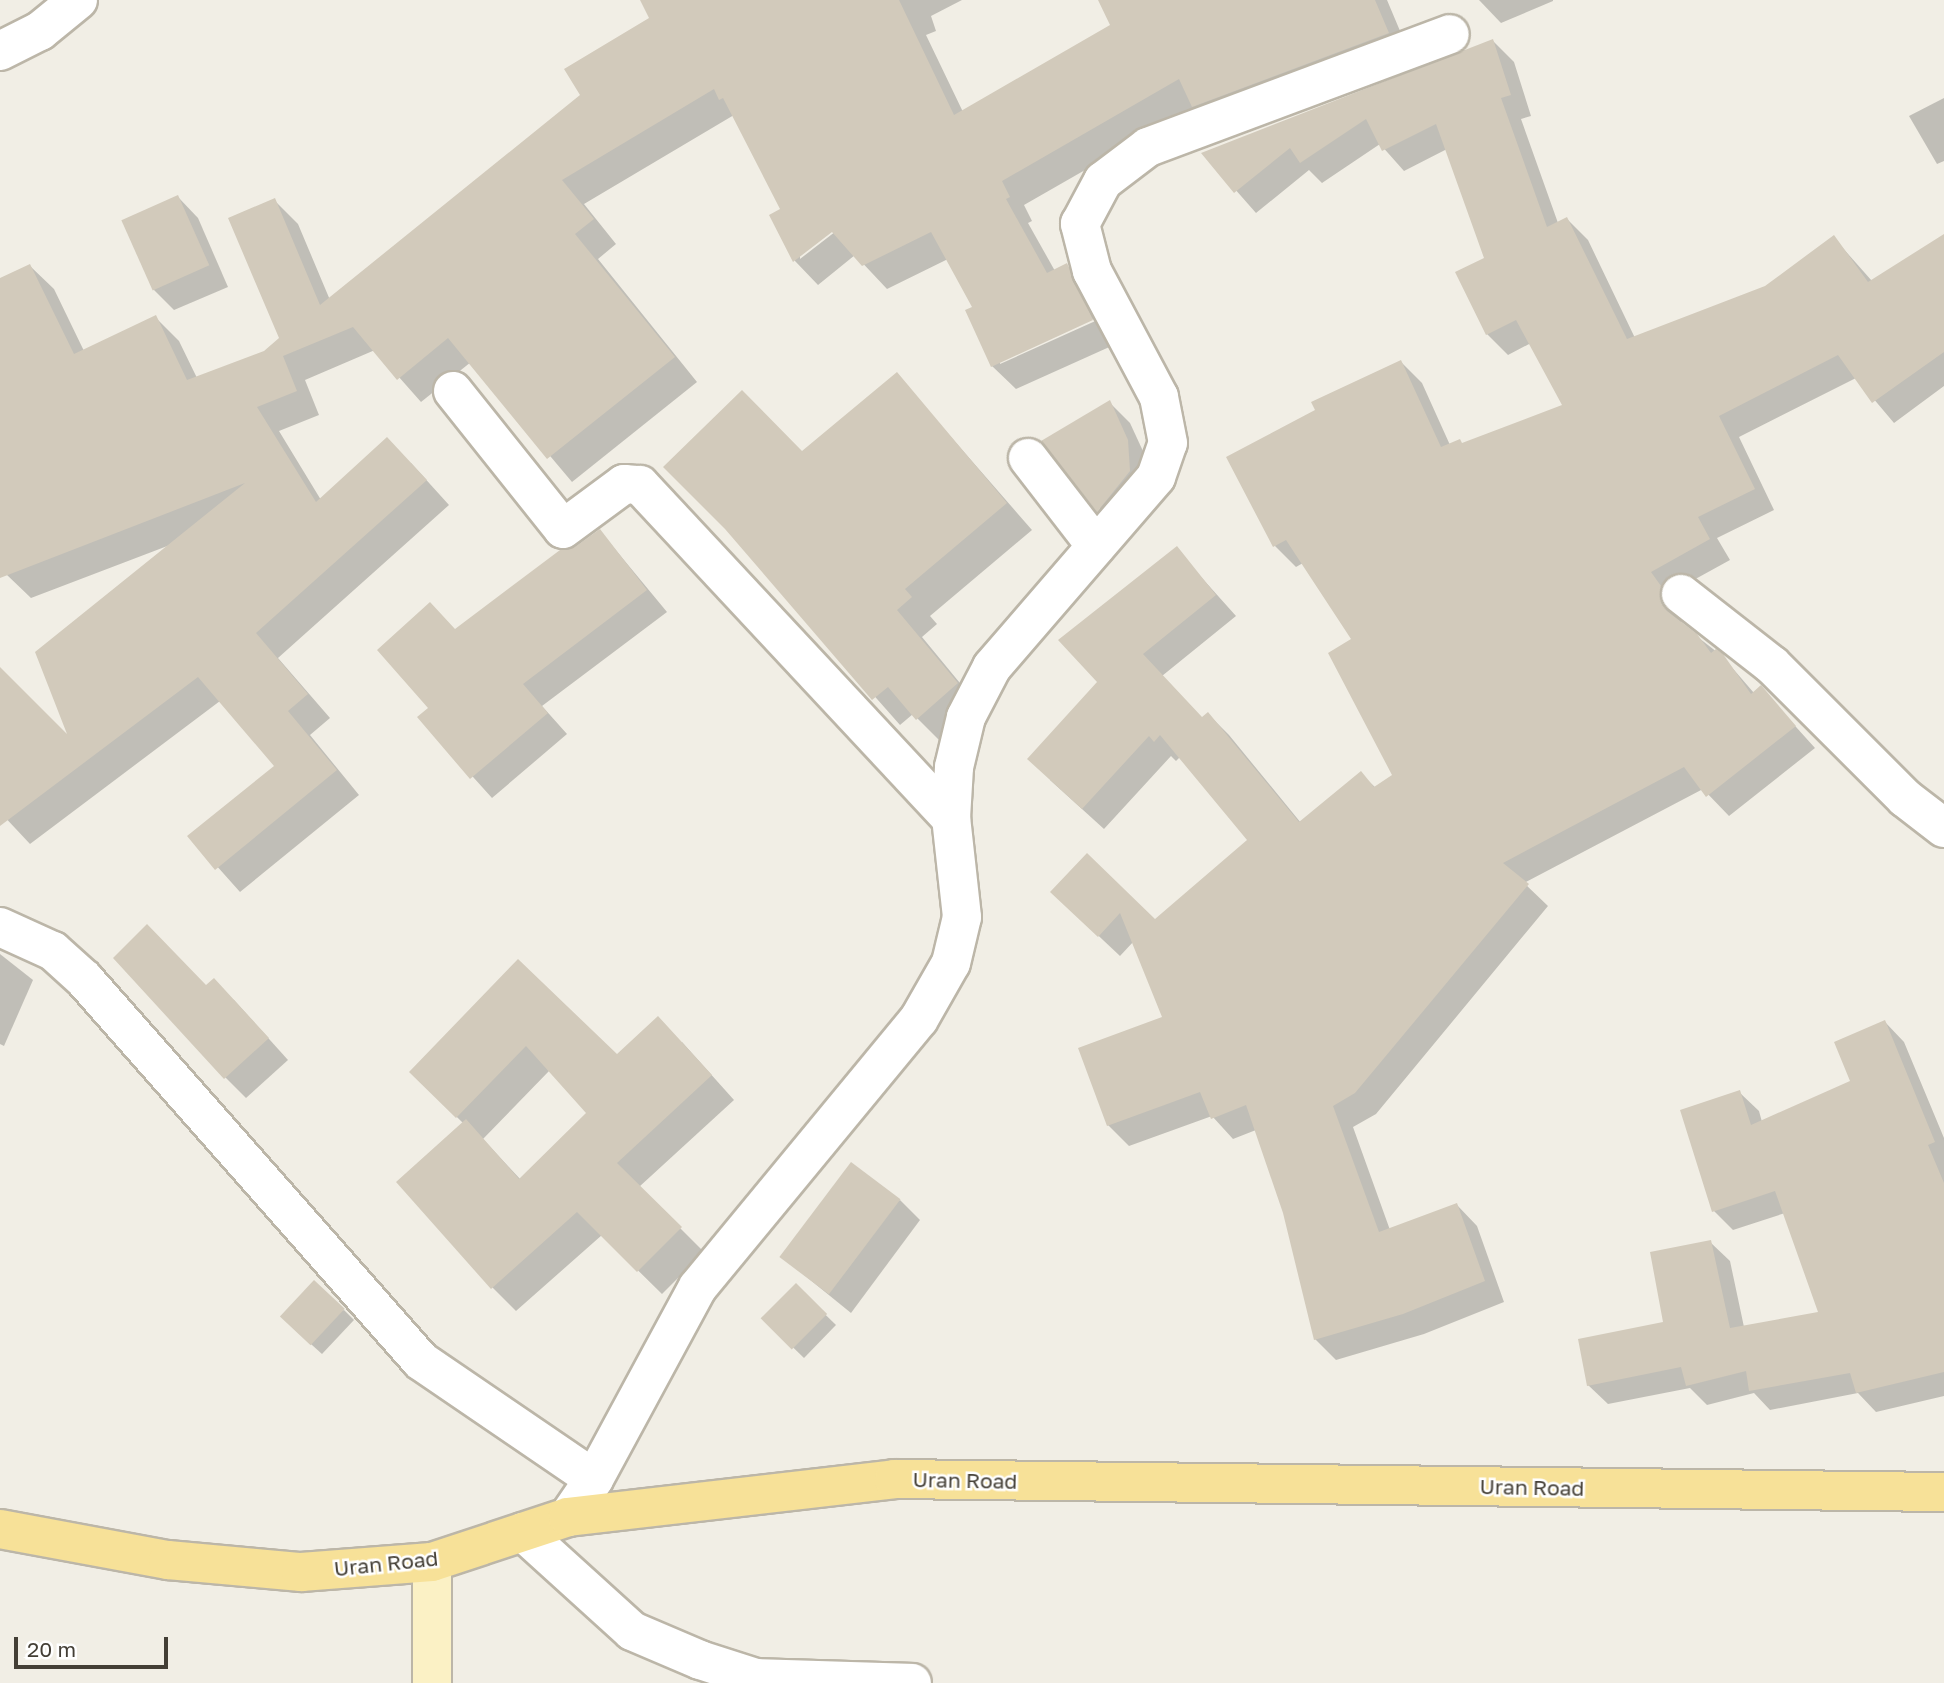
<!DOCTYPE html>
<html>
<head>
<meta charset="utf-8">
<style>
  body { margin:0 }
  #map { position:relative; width:1944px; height:1683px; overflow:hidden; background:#f1eee5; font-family:"Golos Text",sans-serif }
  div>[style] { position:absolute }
  .shadow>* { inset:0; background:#0003 }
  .building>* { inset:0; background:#d2cabb; transform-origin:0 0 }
  .roads { filter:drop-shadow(2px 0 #bcb6a8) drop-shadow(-2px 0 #bcb6a8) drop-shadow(0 2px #bcb6a8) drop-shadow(0 -2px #bcb6a8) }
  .street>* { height:38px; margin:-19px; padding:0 19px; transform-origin:19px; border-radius:19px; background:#fff }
  .secondary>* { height:38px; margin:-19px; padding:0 19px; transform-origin:19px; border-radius:19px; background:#fbf1c5 }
  .primary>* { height:38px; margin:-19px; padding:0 19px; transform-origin:19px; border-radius:19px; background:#f7e198 }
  span { translate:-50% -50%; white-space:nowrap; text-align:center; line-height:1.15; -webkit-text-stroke:5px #fff; paint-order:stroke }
  .street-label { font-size:21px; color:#433e35 }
  .scale { position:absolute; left:14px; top:1637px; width:154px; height:32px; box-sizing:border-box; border:4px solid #433e35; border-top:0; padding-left:9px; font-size:21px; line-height:24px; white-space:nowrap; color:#433e35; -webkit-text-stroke:5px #fff; paint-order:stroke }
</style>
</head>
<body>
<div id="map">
  <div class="shadow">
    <i style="clip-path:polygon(evenodd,642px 0,962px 0,931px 16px,936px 31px,926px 35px,963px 112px,1113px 26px,1100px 0,1387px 0,1411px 57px,1218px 130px,1195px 107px,1024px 205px,1032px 221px,1028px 223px,1055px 271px,1067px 266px,1091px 289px,1116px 344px,1016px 389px,992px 366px,975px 308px,948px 259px,887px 289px,855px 255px,818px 285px,795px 261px,772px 216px,782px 210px,734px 115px,584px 204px,616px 244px,598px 259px,697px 382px,572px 482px,471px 362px,421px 402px,375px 350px,305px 380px,319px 415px,279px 431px,321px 500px,411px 463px,449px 505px,278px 658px,330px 718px,310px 735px,359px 795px,240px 892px,190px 836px,276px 766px,220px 701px,30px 844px,0 812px,0 701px,72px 741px,170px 545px,31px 598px,7px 575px,0 556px,0 280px,30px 266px,54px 289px,84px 351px,155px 317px,179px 341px,197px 378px,265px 352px,281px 339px,274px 200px,298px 224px,330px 300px,582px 96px,652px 19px,642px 0,837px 225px,840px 228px,800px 259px,800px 255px,837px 225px,642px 0,1101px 315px,1102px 318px,1000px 364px,1000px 361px,1101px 315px)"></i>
    <i style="clip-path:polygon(1479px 0,1553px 0,1553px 1px,1501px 23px)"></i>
    <i style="clip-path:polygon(1493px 41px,1514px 62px,1531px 116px,1521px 119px,1558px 223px,1567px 219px,1588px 240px,1635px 338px,1766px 288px,1833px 237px,1872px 281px,1944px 270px,1944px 386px,1894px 423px,1856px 378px,1739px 437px,1774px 510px,1717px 538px,1730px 560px,1670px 593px,1682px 608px,1681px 624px,1722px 656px,1754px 693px,1761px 688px,1815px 748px,1729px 816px,1703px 789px,1524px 883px,1548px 906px,1376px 1114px,1353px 1127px,1390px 1230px,1457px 1205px,1477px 1226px,1504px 1302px,1424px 1334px,1336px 1360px,1315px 1339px,1285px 1213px,1256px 1130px,1233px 1139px,1212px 1116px,1129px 1146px,1108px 1125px,1165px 1018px,1134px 941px,1120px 956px,1052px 892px,1155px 921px,1250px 841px,1180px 757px,1176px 761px,1171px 756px,1104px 829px,1050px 780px,1099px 682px,1176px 549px,1236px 616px,1162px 676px,1203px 719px,1208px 714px,1229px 735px,1301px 823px,1361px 774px,1376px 788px,1395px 776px,1353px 639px,1303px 563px,1296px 567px,1275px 546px,1317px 411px,1401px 362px,1422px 383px,1450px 445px,1464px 445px,1565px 406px,1531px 343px,1508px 355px,1487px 334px,1486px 259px,1447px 149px,1404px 171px,1380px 144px,1322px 183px,1309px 170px,1256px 213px,1204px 154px)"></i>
    <i style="clip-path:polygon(1944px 98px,1944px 161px,1937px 164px,1909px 116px)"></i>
    <i style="clip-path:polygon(178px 197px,198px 218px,228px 287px,174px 310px,153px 289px)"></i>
    <i style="clip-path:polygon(896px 374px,1032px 530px,930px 616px,937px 624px,922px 637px,983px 711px,944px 745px,913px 714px,900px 725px,726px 528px,802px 453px)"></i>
    <i style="clip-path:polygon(1109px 402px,1130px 423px,1148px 462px,1119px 531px,1043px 442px)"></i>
    <i style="clip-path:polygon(600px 531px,667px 612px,542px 706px,567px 734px,492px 798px,419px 717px,430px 708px,456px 631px)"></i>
    <i style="clip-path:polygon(0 954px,33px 980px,4px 1046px,0 1044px)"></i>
    <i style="clip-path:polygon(evenodd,518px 961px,617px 1057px,682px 1042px,734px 1100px,639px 1187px,704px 1252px,662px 1294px,602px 1235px,516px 1311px,492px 1287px,463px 1123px,411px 1072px,518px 961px,550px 1070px,589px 1113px,521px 1180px,483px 1139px,550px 1070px)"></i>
    <i style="clip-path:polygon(206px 987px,234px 1000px,288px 1060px,246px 1098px,225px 1077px)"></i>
    <i style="clip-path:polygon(1885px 1022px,1904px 1042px,1944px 1138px,1944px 1396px,1876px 1412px,1858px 1393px,1770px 1410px,1754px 1393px,1707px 1405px,1690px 1388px,1608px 1404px,1588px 1385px,1665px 1323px,1710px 1242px,1730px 1261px,1744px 1327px,1820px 1313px,1785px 1213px,1733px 1230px,1714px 1211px,1739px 1092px,1759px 1111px,1762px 1122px,1852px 1082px)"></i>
    <i style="clip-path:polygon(900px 1200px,920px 1220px,851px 1313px,782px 1257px)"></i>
    <i style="clip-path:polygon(796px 1286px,836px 1325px,804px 1358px,773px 1328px)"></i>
    <i style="clip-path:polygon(344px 1310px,354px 1320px,322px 1354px,292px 1327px)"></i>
  </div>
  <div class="building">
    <i style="clip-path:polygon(640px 0,899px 0,954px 115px,1110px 25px,1098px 0,1375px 0,1389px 33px,1192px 107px,1179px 79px,1002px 181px,1010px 197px,1006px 199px,1047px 273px,1067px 263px,1093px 320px,991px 367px,965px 310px,972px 307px,931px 232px,862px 266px,832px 232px,793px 262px,769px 215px,780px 209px,723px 98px,719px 100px,714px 89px,562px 180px,594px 219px,575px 234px,675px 357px,547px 459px,448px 338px,397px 380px,353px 327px,283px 356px,297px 391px,257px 407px,316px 502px,387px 437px,427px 480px,256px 633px,308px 694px,288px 711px,337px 770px,215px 870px,187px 836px,274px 766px,198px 677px,0 826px,0 667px,67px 734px,35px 652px,245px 483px,0 578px,0 278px,30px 264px,74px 354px,156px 315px,187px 380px,264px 351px,279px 338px,228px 218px,275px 198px,320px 305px,580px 95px,564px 69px,649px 18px)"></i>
    <i style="clip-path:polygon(1493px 39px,1511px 95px,1501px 98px,1547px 227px,1567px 217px,1627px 339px,1765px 286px,1834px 235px,1868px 282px,1944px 234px,1944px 352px,1872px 403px,1838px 355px,1719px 416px,1755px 489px,1698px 517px,1710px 539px,1651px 572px,1661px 586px,1661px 602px,1667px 611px,1697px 634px,1711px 653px,1716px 649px,1723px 654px,1751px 694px,1761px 685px,1796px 726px,1706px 797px,1684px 767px,1503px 863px,1529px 884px,1355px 1093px,1333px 1106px,1379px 1232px,1457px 1203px,1485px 1281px,1403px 1314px,1314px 1340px,1283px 1213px,1246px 1105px,1211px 1119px,1200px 1092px,1107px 1126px,1078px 1048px,1162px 1017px,1120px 913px,1098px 937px,1050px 892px,1087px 853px,1155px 919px,1247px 840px,1160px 735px,1154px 742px,1149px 736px,1082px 809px,1027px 759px,1097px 682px,1058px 640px,1177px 546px,1216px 595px,1143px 654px,1202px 717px,1208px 712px,1299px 822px,1361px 771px,1374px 787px,1392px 775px,1328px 653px,1351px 639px,1286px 540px,1273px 547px,1226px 457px,1315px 410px,1311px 402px,1401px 360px,1441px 447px,1460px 439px,1462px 443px,1562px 405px,1516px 320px,1486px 335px,1455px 272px,1484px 258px,1436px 124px,1382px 151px,1366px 119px,1300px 163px,1290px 148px,1234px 193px,1201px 153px)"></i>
    <i style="left:178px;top:195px;width:77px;height:62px;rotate:66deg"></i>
    <i style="clip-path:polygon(897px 372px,1007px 503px,905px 589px,912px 597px,897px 610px,958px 683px,916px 720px,888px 687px,872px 700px,725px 529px,663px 467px,742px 390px,802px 451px)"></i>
    <i style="clip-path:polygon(1110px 400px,1128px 440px,1130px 471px,1097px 512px,1041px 441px)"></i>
    <i style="clip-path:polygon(600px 529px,647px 590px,523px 684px,548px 713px,470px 779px,417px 717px,428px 708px,377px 650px,430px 602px,455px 629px,560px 550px,575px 547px)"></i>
    <i style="clip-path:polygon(147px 924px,206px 985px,214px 978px,269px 1038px,224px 1079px,113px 958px)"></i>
    <i style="clip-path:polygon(518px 959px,617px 1054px,658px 1016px,712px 1075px,617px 1163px,682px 1227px,637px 1272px,577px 1212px,491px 1289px,396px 1182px,466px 1119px,519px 1179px,586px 1113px,526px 1046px,456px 1118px,409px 1072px)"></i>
    <i style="clip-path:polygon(1885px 1020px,1935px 1142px,1928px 1145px,1944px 1183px,1944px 1372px,1856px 1393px,1850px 1373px,1749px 1391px,1746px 1371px,1686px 1386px,1681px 1367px,1587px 1386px,1578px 1339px,1663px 1322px,1650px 1252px,1711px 1240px,1730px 1328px,1818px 1312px,1775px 1191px,1712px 1212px,1680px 1110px,1740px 1090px,1751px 1125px,1850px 1081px,1834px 1042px)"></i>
    <i style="left:851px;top:1162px;width:62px;height:119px;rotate:37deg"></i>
    <i style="left:314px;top:1280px;width:42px;height:50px;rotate:43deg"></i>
    <i style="left:796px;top:1283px;width:44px;height:50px;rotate:45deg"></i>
  </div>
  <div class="roads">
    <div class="street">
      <i style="left:0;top:51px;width:45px;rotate:-26.6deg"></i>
      <i style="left:40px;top:31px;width:49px;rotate:-39.2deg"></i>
      <i style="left:453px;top:391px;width:176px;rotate:51.4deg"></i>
      <i style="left:563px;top:529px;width:76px;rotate:-36.4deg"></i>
      <i style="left:624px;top:484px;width:16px;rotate:4deg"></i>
      <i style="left:640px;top:485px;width:456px;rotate:47deg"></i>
      <i style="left:1028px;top:458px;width:111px;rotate:52.3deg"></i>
      <i style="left:1681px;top:594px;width:115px;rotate:38deg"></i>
      <i style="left:1772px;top:665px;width:188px;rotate:45deg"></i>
      <i style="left:1905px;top:798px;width:49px;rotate:37.6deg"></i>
      <i style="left:0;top:927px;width:58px;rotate:24.4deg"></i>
      <i style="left:53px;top:951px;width:42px;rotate:42.1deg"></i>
      <i style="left:84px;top:979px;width:509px;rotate:48.58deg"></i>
      <i style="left:421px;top:1361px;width:209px;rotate:34.3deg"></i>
      <i style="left:568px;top:1517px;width:46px;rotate:-55.6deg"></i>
      <i style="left:594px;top:1479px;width:218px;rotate:-61.6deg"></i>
      <i style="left:698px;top:1287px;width:347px;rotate:-50.5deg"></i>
      <i style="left:919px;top:1019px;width:64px;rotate:-60.3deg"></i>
      <i style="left:951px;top:963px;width:47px;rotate:-76.6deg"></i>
      <i style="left:962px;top:917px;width:100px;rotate:-96.3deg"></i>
      <i style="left:951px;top:818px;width:51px;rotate:-86.6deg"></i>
      <i style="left:954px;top:767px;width:51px;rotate:-76.5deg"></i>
      <i style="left:966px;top:717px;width:56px;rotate:-62.5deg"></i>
      <i style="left:992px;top:667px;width:251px;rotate:-49.2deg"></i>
      <i style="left:1156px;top:477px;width:36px;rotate:-71deg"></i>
      <i style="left:1168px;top:443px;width:47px;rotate:-101.1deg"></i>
      <i style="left:1159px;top:397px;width:143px;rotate:-118deg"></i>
      <i style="left:1092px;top:271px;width:49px;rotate:-104.3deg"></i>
      <i style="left:1080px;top:224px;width:49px;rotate:-61.9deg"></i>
      <i style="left:1103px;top:181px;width:56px;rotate:-37.1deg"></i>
      <i style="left:1148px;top:147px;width:322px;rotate:-20.5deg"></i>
      <i style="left:523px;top:1532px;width:147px;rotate:42.2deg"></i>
      <i style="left:632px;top:1631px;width:74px;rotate:23.1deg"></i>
      <i style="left:700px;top:1660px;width:59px;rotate:17.8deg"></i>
      <i style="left:756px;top:1678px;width:156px;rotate:1.8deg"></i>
    </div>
    <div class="secondary">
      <i style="left:432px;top:1562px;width:121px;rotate:90deg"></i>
    </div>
    <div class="primary">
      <i style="left:0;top:1529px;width:171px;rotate:10.5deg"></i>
      <i style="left:168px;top:1560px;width:134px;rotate:5.2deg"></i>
      <i style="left:301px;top:1572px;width:131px;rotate:-4.4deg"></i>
      <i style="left:432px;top:1562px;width:143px;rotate:-18.3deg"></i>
      <i style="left:568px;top:1517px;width:328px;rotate:-6.6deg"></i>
      <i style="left:894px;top:1479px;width:1050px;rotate:0.71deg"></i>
    </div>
  </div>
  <div class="street-label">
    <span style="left:965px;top:1480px;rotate:1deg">Uran Road</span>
    <span style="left:1532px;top:1487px;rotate:1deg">Uran Road</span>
    <span style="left:386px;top:1563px;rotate:-6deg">Uran Road</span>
  </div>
  <div class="scale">20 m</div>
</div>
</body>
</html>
